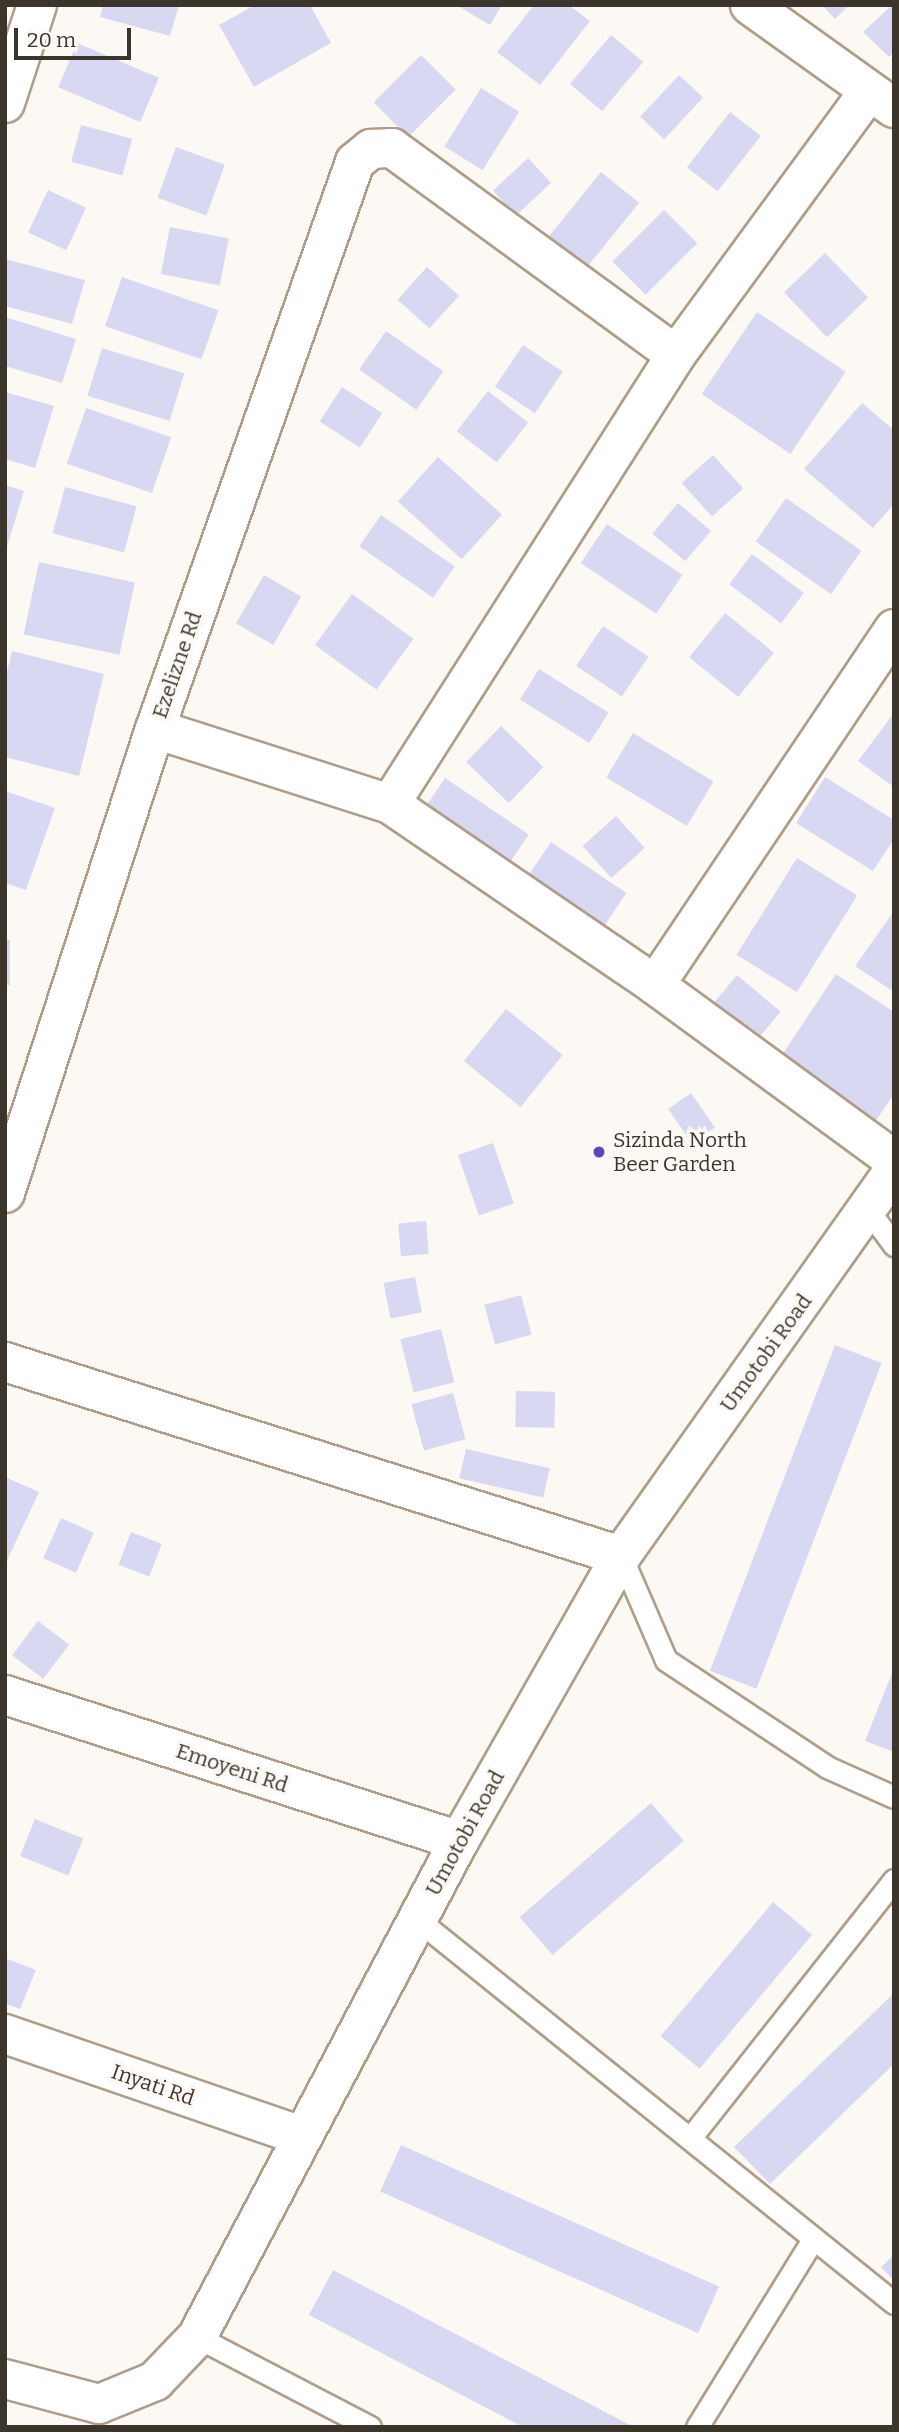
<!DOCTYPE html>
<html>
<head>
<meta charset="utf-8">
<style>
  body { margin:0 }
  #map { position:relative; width:899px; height:2432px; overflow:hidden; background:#fcf9f4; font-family:Bitter,serif }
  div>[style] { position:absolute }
  .building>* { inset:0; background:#d9d8f2; transform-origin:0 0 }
  .roads { filter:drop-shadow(2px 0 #af9d89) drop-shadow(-2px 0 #af9d89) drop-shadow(0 2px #af9d89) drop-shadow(0 -2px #af9d89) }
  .service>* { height:21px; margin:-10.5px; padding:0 10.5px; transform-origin:10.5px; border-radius:10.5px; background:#fff }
  .minor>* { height:38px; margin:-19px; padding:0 19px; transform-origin:19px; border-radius:19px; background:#fff }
  .dots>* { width:19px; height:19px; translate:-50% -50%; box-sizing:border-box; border:4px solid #fcf9f4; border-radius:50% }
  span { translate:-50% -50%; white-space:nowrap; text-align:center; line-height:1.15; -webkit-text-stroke:6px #fcf9f4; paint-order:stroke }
  .street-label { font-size:21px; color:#3c352c }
  .poi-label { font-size:21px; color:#3c352c }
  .left { translate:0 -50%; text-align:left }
  .frame { position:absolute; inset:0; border:7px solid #3c352c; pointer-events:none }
  .scale { position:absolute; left:14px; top:28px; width:117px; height:32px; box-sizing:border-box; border:4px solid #3c352c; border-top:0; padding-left:9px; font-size:21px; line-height:24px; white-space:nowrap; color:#3c352c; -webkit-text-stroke:5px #fcf9f4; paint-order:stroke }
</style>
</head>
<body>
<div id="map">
  <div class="building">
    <i style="clip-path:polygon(103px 5px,179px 5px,170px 36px,100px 17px)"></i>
    <i style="clip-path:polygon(255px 5px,310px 5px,331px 43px,254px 87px,219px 25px)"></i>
    <i style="clip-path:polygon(456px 5px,502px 5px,490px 25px)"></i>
    <i style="clip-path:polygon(534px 5px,569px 5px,590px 21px,540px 85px,497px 52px)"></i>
    <i style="clip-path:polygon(822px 5px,849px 5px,835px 19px)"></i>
    <i style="clip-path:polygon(892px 5px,894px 52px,889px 57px,863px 32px)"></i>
    <i style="left:611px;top:35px;width:42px;height:64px;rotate:40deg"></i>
    <i style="left:77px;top:43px;width:89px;height:48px;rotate:23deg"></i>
    <i style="left:421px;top:55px;width:49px;height:67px;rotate:45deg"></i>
    <i style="left:679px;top:75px;width:33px;height:57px;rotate:43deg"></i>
    <i style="left:481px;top:88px;width:45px;height:69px;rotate:32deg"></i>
    <i style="left:730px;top:112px;width:39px;height:70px;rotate:38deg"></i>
    <i style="left:81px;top:125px;width:53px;height:38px;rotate:15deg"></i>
    <i style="left:176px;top:147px;width:52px;height:54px;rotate:20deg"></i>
    <i style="left:528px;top:158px;width:34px;height:48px;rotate:47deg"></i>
    <i style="left:601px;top:172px;width:49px;height:88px;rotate:39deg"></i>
    <i style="left:48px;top:190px;width:42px;height:47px;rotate:25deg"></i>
    <i style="left:664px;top:210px;width:47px;height:73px;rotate:45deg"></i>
    <i style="left:170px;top:227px;width:60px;height:48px;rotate:11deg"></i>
    <i style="left:825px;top:253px;width:62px;height:57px;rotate:46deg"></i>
    <i style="clip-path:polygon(5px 259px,85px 280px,72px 324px,5px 306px)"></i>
    <i style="left:427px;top:267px;width:43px;height:44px;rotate:42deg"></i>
    <i style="left:122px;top:277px;width:102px;height:52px;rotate:19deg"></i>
    <i style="left:757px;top:312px;width:107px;height:99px;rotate:34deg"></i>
    <i style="clip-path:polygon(5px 317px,76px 339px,62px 383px,5px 366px)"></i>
    <i style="left:386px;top:331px;width:70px;height:47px;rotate:35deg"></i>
    <i style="left:523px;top:345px;width:48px;height:50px;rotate:34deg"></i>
    <i style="left:102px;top:348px;width:86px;height:50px;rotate:17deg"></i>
    <i style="left:342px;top:387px;width:48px;height:41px;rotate:33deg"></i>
    <i style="left:488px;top:391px;width:51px;height:51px;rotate:38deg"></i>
    <i style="clip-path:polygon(5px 392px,54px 406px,35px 468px,5px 459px)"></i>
    <i style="clip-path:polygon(862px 403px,894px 430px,894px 504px,873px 528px,804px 469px)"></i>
    <i style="left:86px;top:408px;width:90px;height:59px;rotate:19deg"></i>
    <i style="left:713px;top:455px;width:45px;height:42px;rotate:48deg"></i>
    <i style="left:438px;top:457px;width:86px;height:60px;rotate:42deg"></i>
    <i style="clip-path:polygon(5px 485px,24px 491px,6px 550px,5px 550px)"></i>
    <i style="left:65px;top:487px;width:74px;height:48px;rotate:15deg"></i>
    <i style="left:786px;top:498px;width:92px;height:53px;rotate:35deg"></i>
    <i style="left:678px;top:503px;width:43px;height:40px;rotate:40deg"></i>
    <i style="left:381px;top:515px;width:90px;height:38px;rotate:35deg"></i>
    <i style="left:607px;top:524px;width:91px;height:47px;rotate:34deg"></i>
    <i style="left:752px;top:554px;width:65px;height:38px;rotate:37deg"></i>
    <i style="left:39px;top:562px;width:98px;height:74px;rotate:12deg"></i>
    <i style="left:264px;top:575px;width:43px;height:56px;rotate:30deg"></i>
    <i style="left:352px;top:594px;width:76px;height:63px;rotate:36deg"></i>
    <i style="left:725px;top:613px;width:63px;height:57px;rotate:39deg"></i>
    <i style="left:603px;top:626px;width:55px;height:48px;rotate:34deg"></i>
    <i style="clip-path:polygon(12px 651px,104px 674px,79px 776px,5px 757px,5px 680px)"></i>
    <i style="left:539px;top:669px;width:82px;height:36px;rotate:32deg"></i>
    <i style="clip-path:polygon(894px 713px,894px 787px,858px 761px)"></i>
    <i style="left:501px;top:726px;width:59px;height:50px;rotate:44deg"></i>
    <i style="left:633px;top:733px;width:94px;height:52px;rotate:31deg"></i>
    <i style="clip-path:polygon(825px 777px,894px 820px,894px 839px,873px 871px,796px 823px)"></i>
    <i style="left:445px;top:778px;width:101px;height:42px;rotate:34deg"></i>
    <i style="clip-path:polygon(5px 791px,55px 808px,26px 890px,5px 883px)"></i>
    <i style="left:616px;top:816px;width:43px;height:45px;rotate:48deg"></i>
    <i style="left:551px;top:842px;width:91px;height:47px;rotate:34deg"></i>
    <i style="left:797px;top:858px;width:71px;height:114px;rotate:32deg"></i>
    <i style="clip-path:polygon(894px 911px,894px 992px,855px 966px)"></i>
    <i style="left:5px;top:940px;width:5px;height:45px"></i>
    <i style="clip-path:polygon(836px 974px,894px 1012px,894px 1094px,875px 1122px,780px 1058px)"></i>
    <i style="left:737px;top:975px;width:57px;height:39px;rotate:40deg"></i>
    <i style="left:506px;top:1009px;width:73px;height:67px;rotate:39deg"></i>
    <i style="left:691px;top:1093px;width:42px;height:28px;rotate:55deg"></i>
    <i style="left:493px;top:1143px;width:64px;height:37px;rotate:71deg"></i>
    <i style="left:426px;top:1221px;width:33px;height:28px;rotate:85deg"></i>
    <i style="left:415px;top:1277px;width:36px;height:32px;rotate:79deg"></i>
    <i style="left:521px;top:1295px;width:41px;height:38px;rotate:75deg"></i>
    <i style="left:441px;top:1329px;width:55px;height:42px;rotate:76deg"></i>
    <i style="left:835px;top:1345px;width:50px;height:349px;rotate:21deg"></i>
    <i style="left:516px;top:1391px;width:39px;height:36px;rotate:1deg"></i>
    <i style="left:453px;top:1393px;width:48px;height:43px;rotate:75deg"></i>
    <i style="left:466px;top:1449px;width:86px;height:30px;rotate:13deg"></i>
    <i style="clip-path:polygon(5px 1477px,39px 1492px,5px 1565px)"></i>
    <i style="left:61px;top:1518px;width:36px;height:44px;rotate:24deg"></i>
    <i style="left:131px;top:1532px;width:33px;height:35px;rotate:21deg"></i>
    <i style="left:38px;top:1621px;width:39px;height:43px;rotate:37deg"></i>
    <i style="clip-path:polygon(894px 1668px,894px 1752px,865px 1741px)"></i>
    <i style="left:651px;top:1803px;width:50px;height:174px;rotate:49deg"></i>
    <i style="left:35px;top:1819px;width:52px;height:40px;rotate:22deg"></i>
    <i style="left:773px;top:1902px;width:51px;height:175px;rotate:40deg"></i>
    <i style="clip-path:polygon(5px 1958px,36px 1970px,20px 2009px,5px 2003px)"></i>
    <i style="clip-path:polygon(894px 1993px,894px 2064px,770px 2184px,734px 2147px)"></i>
    <i style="left:401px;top:2145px;width:348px;height:51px;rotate:24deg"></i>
    <i style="clip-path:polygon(894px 2255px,894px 2281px,881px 2267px)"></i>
    <i style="clip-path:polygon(333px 2270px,634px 2427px,523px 2427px,309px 2315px)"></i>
  </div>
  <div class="roads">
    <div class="service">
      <i style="left:868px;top:1210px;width:44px;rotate:53.4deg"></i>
      <i style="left:621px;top:1556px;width:113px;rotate:66.6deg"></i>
      <i style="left:666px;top:1660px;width:193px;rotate:33.6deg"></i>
      <i style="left:827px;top:1767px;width:73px;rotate:24.1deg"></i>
      <i style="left:418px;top:1920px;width:611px;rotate:38.82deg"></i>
      <i style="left:691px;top:2137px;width:328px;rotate:-51.7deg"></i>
      <i style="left:197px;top:2337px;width:195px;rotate:27.5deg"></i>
      <i style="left:697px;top:2427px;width:221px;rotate:-58.3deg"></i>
    </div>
    <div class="minor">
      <i style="left:750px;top:5px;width:177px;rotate:35.6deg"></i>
      <i style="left:5px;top:103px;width:103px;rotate:-71.9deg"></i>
      <i style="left:155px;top:729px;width:247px;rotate:17.7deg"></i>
      <i style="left:390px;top:804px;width:321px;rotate:34.3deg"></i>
      <i style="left:655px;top:985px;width:296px;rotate:36.2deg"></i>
      <i style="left:390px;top:804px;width:532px;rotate:-57.5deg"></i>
      <i style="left:676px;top:355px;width:327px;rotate:-53.8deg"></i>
      <i style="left:655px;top:985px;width:429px;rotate:-56.1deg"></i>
      <i style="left:5px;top:1193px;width:488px;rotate:-72.1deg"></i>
      <i style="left:155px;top:729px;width:601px;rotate:-70.57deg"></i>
      <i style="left:355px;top:162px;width:21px;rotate:-39deg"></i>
      <i style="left:371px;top:149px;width:21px;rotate:-3deg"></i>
      <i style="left:392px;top:148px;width:351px;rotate:36.1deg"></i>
      <i style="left:5px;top:1362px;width:646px;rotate:17.48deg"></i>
      <i style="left:5px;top:1695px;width:477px;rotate:17.8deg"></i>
      <i style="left:5px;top:2034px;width:313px;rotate:19deg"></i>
      <i style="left:5px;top:2379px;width:97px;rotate:14.9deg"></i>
      <i style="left:99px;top:2404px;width:61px;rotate:-22.3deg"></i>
      <i style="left:155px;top:2381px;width:61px;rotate:-46.3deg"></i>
      <i style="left:197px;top:2337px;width:561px;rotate:-62.16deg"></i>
      <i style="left:459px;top:1841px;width:328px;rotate:-60.4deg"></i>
      <i style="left:621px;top:1556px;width:472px;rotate:-54.7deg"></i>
    </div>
  </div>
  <div class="dots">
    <i style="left:599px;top:1152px;background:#5e44bd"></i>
  </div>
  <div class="street-label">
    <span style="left:177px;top:665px;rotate:-71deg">Ezelizne Rd</span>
    <span style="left:766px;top:1353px;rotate:-54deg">Umotobi Road</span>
    <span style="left:232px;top:1768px;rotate:18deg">Emoyeni Rd</span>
    <span style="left:465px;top:1833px;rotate:-61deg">Umotobi Road</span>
    <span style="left:153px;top:2085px;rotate:19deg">Inyati Rd</span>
  </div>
  <div class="poi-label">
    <span class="left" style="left:613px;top:1152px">Sizinda North<br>Beer Garden</span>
  </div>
  <div class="frame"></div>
  <div class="scale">20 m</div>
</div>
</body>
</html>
